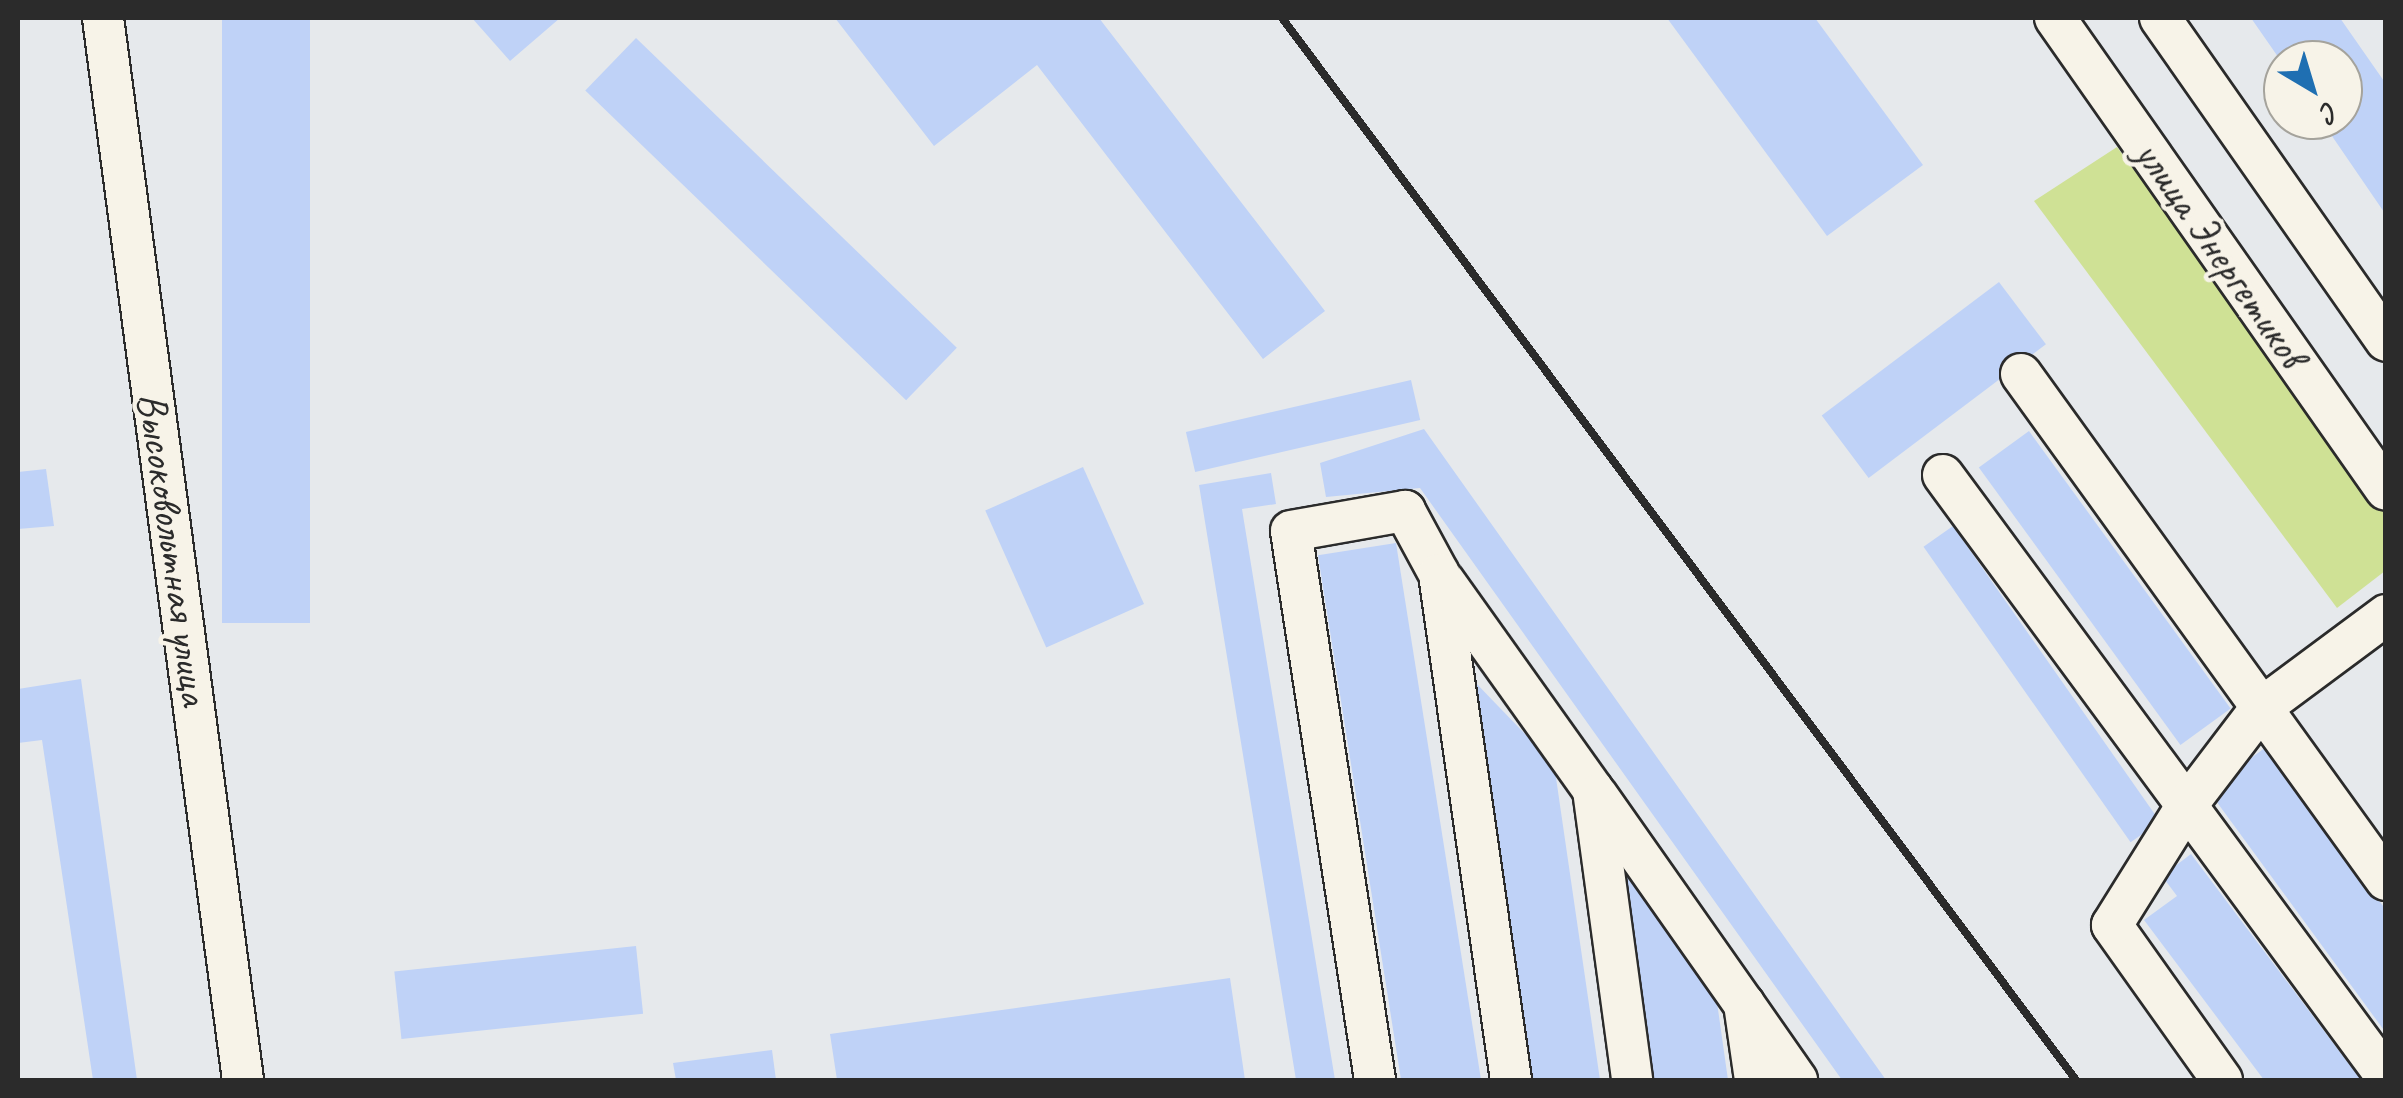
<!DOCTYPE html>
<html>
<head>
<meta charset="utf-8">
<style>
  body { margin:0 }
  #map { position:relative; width:2403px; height:1098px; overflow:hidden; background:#e6e9ec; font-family:Caveat,sans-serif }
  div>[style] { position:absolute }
  .green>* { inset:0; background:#cfe195 }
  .building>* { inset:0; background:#bfd2f7; transform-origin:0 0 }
  .roads { filter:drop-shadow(2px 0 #2b2b2b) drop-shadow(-2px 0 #2b2b2b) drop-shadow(0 2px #2b2b2b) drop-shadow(0 -2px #2b2b2b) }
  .minor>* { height:40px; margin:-20px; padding:0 20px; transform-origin:20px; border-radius:20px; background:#f7f3e8 }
  .rail>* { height:8px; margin:-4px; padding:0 4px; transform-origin:4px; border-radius:4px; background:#2b2b2b }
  span { translate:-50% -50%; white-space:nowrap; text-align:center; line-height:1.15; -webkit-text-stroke:9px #f7f3e8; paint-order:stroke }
  .street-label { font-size:42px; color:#2b2b2b }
  .frame { position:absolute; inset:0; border:20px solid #2b2b2b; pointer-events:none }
  .north { position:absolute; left:2263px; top:40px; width:100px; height:100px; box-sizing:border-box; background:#f7f3e8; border:2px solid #a5a39c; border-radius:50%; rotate:142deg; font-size:28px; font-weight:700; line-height:40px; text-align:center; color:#2b2b2b }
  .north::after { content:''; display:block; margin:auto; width:35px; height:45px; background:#1f6fb2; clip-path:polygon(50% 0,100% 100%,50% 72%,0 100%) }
</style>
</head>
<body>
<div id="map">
  <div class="green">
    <i style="clip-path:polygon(2117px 147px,2385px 507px,2385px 571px,2337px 608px,2034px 201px)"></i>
  </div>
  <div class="building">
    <i style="left:222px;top:18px;width:88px;height:605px"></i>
    <i style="clip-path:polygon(472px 18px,560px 18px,510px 61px)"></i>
    <i style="clip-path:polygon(835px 18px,1099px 18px,1325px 311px,1263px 359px,1037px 65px,934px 146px)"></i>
    <i style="clip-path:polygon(1667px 18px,1815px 18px,1923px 165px,1827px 236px)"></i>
    <i style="clip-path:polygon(2251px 18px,2340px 18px,2386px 84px,2386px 215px,2321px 120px,2343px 120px,2343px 60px,2283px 64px)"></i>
    <i style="left:636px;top:38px;width:446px;height:73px;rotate:44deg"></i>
    <i style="left:1999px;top:282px;width:78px;height:222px;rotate:53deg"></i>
    <i style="left:1411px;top:380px;width:41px;height:231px;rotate:77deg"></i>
    <i style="clip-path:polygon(1424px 429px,1886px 1080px,1842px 1080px,1420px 488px,1326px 497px,1320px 463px)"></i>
    <i style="left:2029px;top:431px;width:343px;height:62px;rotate:54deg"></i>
    <i style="left:1083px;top:467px;width:150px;height:107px;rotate:66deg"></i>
    <i style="clip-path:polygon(46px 469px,54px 526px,18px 529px,18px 472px)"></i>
    <i style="clip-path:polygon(1271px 473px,1276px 504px,1242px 509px,1335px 1080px,1296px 1080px,1199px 485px)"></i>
    <i style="left:1953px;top:526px;width:361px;height:36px;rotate:55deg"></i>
    <i style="left:1396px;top:543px;width:544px;height:79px;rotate:81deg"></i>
    <i style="clip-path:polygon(81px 679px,137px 1080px,93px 1080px,42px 740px,18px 743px,18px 689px)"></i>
    <i style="clip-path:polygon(1473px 680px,1554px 764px,1600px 1080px,1529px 1080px)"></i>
    <i style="clip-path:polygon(2266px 747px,2386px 910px,2386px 1033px,2208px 790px)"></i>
    <i style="clip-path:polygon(2191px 854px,2361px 1080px,2264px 1080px,2144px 920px,2177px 896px,2162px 876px)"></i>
    <i style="clip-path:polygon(1625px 870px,1713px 974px,1728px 1080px,1653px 1080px)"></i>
    <i style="left:636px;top:946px;width:68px;height:243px;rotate:84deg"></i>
    <i style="clip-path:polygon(1230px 978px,1245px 1080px,837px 1080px,830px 1034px)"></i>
    <i style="clip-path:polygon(772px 1050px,776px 1080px,676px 1080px,673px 1063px)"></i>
  </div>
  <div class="roads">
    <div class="minor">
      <i style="left:103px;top:18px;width:1071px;rotate:82.49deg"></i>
      <i style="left:2055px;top:18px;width:576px;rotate:54.96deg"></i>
      <i style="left:2160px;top:18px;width:394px;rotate:55deg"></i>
      <i style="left:2021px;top:374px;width:624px;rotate:54.2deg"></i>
      <i style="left:1943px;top:475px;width:747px;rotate:53.61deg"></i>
      <i style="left:1444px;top:581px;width:257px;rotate:54.5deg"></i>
      <i style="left:1593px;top:790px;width:293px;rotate:82.3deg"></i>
      <i style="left:1597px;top:795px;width:256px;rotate:54.9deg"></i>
      <i style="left:1375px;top:1080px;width:555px;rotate:-98.7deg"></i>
      <i style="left:1291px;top:531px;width:116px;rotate:-10deg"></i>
      <i style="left:1405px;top:511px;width:72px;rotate:61.6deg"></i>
      <i style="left:1439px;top:574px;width:511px;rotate:81.9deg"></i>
      <i style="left:1755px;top:1080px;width:77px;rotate:-98.2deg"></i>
      <i style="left:1744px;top:1004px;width:93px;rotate:55.1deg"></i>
      <i style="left:2222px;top:1080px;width:190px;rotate:-125.4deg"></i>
      <i style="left:2112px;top:925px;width:142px;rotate:-58deg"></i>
      <i style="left:2187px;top:805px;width:122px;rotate:-52.7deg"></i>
      <i style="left:2261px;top:708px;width:156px;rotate:-36.6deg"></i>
    </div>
  </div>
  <div class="rail">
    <i style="left:1282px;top:18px;width:1326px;rotate:53.22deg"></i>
  </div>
  <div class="street-label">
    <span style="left:2220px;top:254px;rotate:55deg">улица Энергетиков</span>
    <span style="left:173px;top:549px;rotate:82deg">Высоковольтная улица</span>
  </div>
  <div class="frame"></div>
  <div class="north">С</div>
</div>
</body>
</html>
